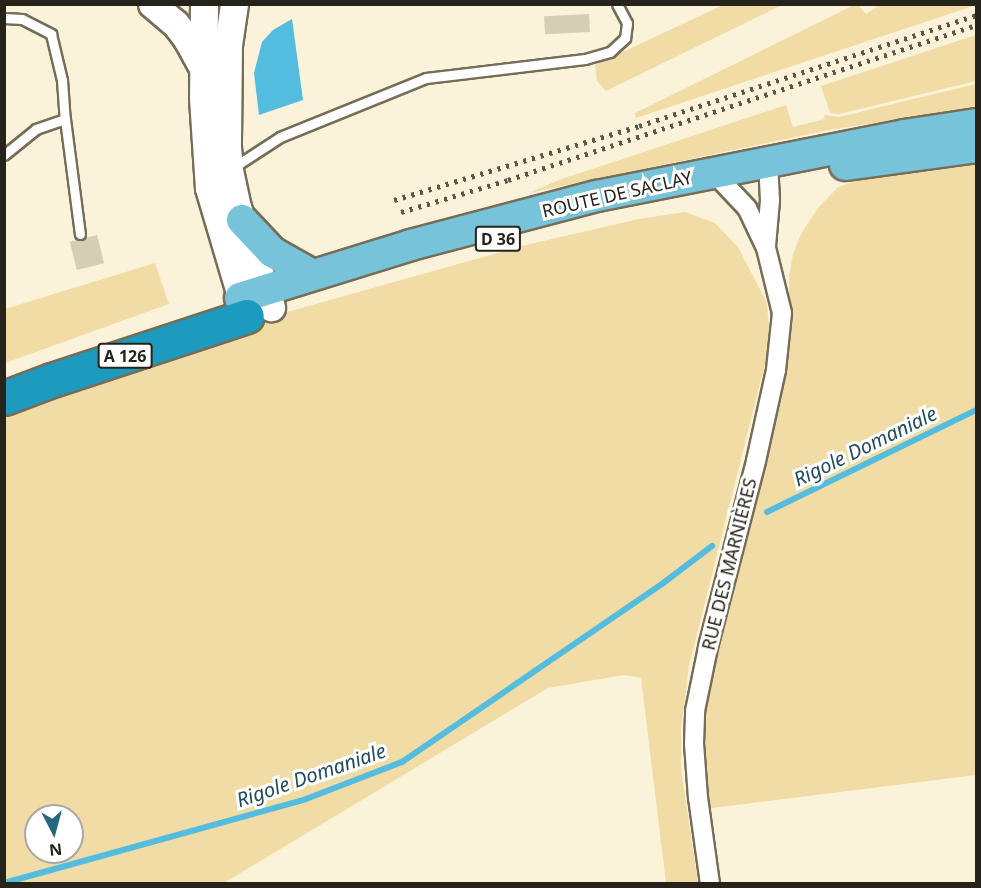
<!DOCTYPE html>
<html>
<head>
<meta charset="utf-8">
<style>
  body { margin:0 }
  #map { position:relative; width:981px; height:888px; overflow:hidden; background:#fbf2da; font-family:"Noto Sans",sans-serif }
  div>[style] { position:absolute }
  .green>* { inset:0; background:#f1dca6 }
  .water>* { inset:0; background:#53bcdf }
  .stream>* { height:6px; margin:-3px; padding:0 3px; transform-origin:3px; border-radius:3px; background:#53bcdf }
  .building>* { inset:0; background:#d6cdb6; transform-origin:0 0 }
  .roads { filter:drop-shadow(2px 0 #766d58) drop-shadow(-2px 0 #766d58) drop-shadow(0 2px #766d58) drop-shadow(0 -2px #766d58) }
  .lane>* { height:9px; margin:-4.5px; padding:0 4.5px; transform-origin:4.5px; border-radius:4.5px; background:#fff }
  .street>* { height:18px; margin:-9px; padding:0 9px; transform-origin:9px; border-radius:9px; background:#fff }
  .secondary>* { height:27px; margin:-13.5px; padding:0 13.5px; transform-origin:13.5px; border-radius:13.5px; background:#fff }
  .primary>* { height:30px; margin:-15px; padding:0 15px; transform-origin:15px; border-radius:15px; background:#77c3d9 }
  .highway>* { height:33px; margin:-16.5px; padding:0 16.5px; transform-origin:16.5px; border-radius:16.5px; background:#1d9bbf }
  .rail>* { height:4.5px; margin-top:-2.25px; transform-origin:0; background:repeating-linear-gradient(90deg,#5b564a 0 3px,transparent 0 9px) }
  span { translate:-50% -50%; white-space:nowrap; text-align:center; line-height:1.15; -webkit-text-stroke:6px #fff; paint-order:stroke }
  .shield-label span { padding:2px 4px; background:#fff; border:2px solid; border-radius:4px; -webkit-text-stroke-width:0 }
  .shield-label { font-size:16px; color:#26231a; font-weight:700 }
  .street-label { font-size:18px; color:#26231a }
  .water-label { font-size:20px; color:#204d5c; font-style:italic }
  .frame { position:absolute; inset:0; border:6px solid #26231a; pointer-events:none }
  .north { position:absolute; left:24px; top:804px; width:60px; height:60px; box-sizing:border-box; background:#fff; border:2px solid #a8a7a3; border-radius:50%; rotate:174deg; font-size:16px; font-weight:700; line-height:24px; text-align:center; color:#26231a }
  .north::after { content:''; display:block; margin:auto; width:21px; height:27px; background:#27677c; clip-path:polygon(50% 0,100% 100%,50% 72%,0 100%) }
</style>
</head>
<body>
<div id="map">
  <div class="green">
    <i style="clip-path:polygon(723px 5px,782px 5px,606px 91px,597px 81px,595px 65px)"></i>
    <i style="clip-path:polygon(854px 5px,858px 5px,866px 14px,879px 5px,976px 5px,636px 118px,635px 113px)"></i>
    <i style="clip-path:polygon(976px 35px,976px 81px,839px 114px,830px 113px,821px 86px)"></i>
    <i style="clip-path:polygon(976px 84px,976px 108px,828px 130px,529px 193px,559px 180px,786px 105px,793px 127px,825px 119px,824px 115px,839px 117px)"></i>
    <i style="clip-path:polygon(976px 159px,976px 775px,705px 809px,701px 748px,709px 665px,785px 360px,789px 331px,789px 277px,793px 254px,801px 234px,818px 208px,838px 187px,877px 174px)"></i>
    <i style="clip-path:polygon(evenodd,685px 212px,715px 223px,738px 247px,767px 303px,770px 344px,689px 666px,681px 729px,681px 769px,698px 883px,666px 883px,641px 678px,624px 675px,548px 688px,224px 883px,5px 884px,5px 411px,113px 370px,273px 316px,526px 245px,639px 219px,685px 212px,36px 816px,72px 816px,72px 852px,36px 852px,36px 816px)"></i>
    <i style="clip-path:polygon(155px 263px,169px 304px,5px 363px,5px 309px)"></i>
  </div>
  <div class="water">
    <i style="clip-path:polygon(292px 19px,303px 100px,259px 115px,254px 73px,262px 42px,273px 30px)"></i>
  </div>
  <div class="stream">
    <i style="left:767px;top:512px;width:233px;rotate:-26deg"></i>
    <i style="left:4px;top:883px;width:313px;rotate:-15.5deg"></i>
    <i style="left:306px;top:799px;width:103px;rotate:-21.1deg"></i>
    <i style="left:402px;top:762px;width:315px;rotate:-34.4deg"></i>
    <i style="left:662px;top:584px;width:63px;rotate:-37.2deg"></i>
  </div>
  <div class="building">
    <i style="left:589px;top:14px;width:18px;height:45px;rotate:87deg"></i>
    <i style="left:97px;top:235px;width:29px;height:28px;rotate:76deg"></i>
  </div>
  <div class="roads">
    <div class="lane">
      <i style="left:4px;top:18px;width:18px;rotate:3deg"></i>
      <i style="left:22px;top:19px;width:33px;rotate:27deg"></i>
      <i style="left:51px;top:34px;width:47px;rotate:76.6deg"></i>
      <i style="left:62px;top:80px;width:39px;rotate:86deg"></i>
      <i style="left:65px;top:119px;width:31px;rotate:161deg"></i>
      <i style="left:36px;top:129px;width:41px;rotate:140.9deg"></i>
      <i style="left:65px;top:119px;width:116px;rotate:82.6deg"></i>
      <i style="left:234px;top:167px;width:55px;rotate:-33.1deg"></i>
      <i style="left:280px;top:137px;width:157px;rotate:-22deg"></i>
      <i style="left:426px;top:78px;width:160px;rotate:-6.8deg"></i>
      <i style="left:585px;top:59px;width:26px;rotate:-16deg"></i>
      <i style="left:610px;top:52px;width:21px;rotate:-43deg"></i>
      <i style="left:625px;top:38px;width:15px;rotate:-82deg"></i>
      <i style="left:627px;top:23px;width:21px;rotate:-118deg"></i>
    </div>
    <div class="street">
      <i style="left:766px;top:246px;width:46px;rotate:-85deg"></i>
      <i style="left:770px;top:200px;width:39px;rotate:-93deg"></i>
      <i style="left:710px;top:884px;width:87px;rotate:-97.9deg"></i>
      <i style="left:698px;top:798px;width:54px;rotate:-94.2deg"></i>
      <i style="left:694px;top:744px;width:33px;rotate:-88deg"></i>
      <i style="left:695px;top:711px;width:69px;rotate:-78.4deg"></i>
      <i style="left:709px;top:643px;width:188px;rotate:-75.5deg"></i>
      <i style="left:756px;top:461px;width:93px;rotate:-77.6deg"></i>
      <i style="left:776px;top:370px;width:57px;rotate:-84deg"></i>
      <i style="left:782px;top:313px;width:67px;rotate:-103.8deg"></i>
      <i style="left:766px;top:248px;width:44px;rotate:-115.4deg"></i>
      <i style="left:747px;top:208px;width:50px;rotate:-133.4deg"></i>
    </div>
    <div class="secondary">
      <i style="left:152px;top:4px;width:30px;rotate:40deg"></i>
      <i style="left:175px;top:23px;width:20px;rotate:53deg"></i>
      <i style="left:187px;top:39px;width:33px;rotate:61deg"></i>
      <i style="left:204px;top:4px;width:94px;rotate:90.6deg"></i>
      <i style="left:203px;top:98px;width:90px;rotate:86.2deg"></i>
      <i style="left:209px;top:188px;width:134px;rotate:73.5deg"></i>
      <i style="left:234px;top:4px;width:41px;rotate:98.3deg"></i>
      <i style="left:228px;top:45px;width:102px;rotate:90.6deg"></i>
      <i style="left:227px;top:147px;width:23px;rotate:85deg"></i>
      <i style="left:229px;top:170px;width:38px;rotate:78deg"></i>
      <i style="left:237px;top:207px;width:106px;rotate:71.2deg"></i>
    </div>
    <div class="primary">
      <i style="left:845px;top:165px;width:132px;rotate:-7.8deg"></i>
      <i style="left:242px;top:220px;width:44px;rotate:46.8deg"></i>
      <i style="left:272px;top:252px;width:45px;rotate:29.4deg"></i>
      <i style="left:240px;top:298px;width:179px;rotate:-17.2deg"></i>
      <i style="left:411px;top:245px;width:192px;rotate:-14.8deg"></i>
      <i style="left:597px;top:196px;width:313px;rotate:-11.2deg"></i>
      <i style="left:904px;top:135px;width:73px;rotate:-8.7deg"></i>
    </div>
    <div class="highway">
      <i style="left:4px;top:398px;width:51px;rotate:-20.6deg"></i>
      <i style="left:52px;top:380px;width:205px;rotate:-18.2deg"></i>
    </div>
  </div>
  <div class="rail">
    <i style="left:394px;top:200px;width:256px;rotate:-16.8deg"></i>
    <i style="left:639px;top:126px;width:355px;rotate:-18.2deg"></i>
    <i style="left:401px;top:212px;width:112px;rotate:-16.7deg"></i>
    <i style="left:508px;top:180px;width:493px;rotate:-18.3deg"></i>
  </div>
  <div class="shield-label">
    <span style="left:498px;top:239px">D 36</span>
    <span style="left:125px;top:356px">A 126</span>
  </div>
  <div class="street-label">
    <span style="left:617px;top:194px;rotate:-13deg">ROUTE DE SACLAY</span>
    <span style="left:729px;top:564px;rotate:-76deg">RUE DES MARNIÈRES</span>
  </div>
  <div class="water-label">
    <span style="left:865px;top:446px;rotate:-26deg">Rigole Domaniale</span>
    <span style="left:311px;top:775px;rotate:-19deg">Rigole Domaniale</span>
  </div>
  <div class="frame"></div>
  <div class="north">N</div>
</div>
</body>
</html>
